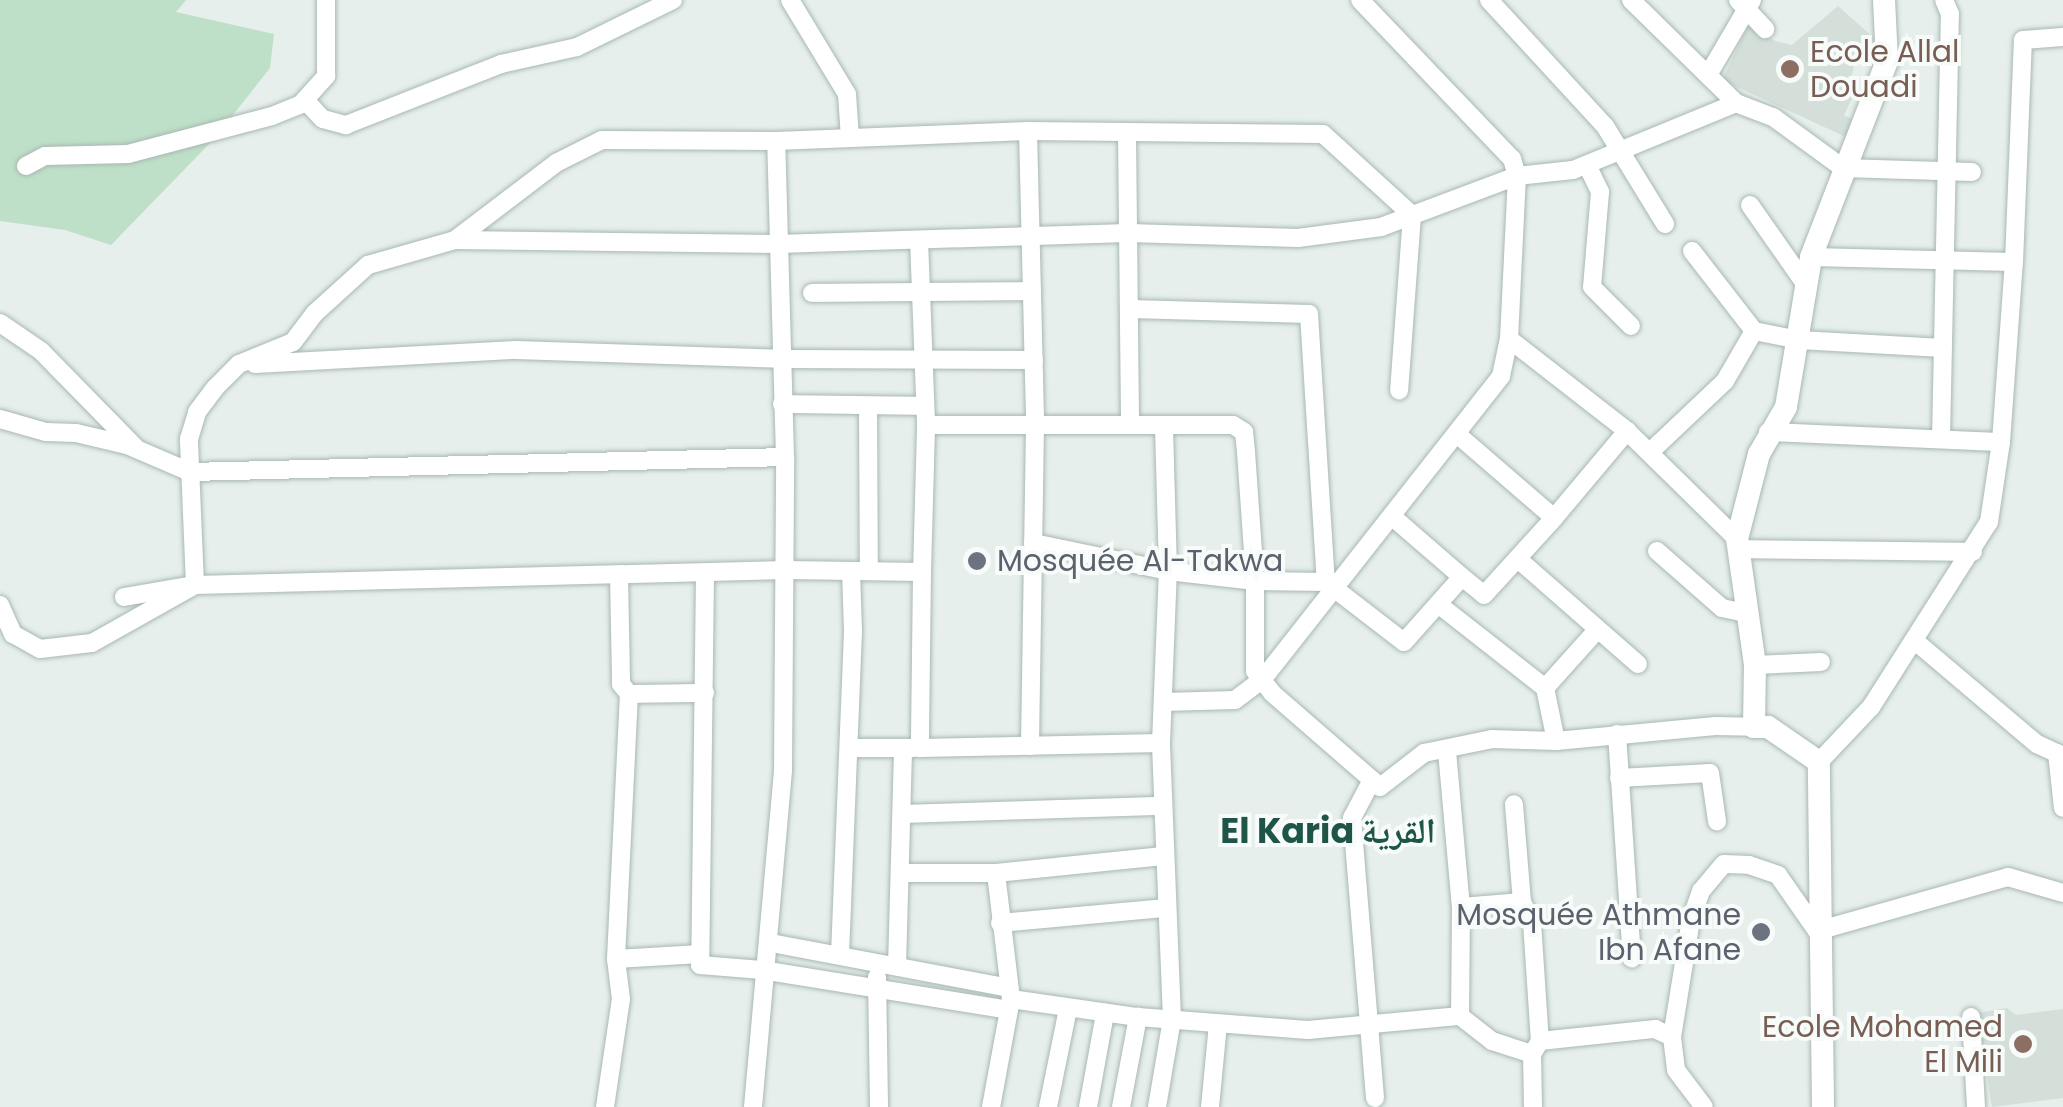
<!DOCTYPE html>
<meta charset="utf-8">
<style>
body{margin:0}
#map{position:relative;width:2063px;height:1107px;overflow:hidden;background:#e6efeb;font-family:Poppins,"Noto Naskh Arabic",sans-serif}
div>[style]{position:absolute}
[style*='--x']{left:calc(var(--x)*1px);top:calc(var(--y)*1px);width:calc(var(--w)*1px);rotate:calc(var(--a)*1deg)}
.built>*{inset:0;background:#d4dfda}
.green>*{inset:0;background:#bfe0c8}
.roads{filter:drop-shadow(0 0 2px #a8b8b2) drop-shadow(0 0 2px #a8b8b2)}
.street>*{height:18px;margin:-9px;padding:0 9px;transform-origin:9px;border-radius:9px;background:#fff}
.secondary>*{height:22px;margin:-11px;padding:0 11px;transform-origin:11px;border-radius:11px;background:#fff}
.dots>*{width:28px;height:28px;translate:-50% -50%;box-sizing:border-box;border:5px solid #f7fbf9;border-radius:50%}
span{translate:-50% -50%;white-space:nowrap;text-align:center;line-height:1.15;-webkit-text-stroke:8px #f7fbf9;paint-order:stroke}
.education-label{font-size:30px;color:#785e54}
.left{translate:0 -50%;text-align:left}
.right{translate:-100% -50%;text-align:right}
.worship-label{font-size:30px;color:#5b616d}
.quarter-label{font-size:35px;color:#1f5548;font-weight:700}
</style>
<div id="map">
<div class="built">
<div style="clip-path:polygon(1838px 6px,1874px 38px,1869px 60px,1856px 58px,1851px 78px,1860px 82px,1844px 115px,1856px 121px,1848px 138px,1722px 80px,1749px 24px,1775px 41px,1792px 45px)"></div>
<div style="clip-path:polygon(2007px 1008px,2016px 1015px,2063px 1009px,2063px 1098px,1992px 1107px,1977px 1013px)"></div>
</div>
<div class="green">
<div style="clip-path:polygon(0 0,186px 0,176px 12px,274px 34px,270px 68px,214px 139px,111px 245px,65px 230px,0 221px)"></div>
</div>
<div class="roads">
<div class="street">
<div style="--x:790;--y:0;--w:110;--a:58.8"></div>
<div style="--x:847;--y:94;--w:44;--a:86.1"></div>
<div style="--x:1489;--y:0;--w:171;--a:47.4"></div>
<div style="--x:1605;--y:126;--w:115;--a:58.5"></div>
<div style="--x:1631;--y:0;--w:147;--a:44.4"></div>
<div style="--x:1738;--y:0;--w:40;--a:47"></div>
<div style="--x:1708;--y:75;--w:87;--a:-59.6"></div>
<div style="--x:305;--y:100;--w:26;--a:47"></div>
<div style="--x:323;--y:119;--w:24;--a:15"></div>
<div style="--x:346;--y:125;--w:167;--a:-21.5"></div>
<div style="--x:501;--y:64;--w:78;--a:-12.6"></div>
<div style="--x:577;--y:47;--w:107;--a:-26.1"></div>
<div style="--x:1028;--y:131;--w:295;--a:88.6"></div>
<div style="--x:1035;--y:426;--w:320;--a:90.9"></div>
<div style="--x:1127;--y:133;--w:292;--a:89.4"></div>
<div style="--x:1587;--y:165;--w:30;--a:64"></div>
<div style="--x:1600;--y:192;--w:95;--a:94.8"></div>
<div style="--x:1592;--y:287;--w:55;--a:45"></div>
<div style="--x:26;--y:166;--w:21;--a:-28"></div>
<div style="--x:45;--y:156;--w:83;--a:-1.4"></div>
<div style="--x:128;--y:154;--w:149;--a:-14.8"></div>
<div style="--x:272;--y:116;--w:31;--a:-22"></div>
<div style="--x:301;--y:104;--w:38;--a:-48"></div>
<div style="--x:326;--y:76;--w:76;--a:-90"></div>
<div style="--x:1750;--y:205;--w:94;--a:55"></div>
<div style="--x:455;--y:240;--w:322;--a:0.7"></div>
<div style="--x:777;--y:244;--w:351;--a:-1.8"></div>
<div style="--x:1128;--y:233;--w:170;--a:1.7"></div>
<div style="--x:1298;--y:238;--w:84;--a:-7.5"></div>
<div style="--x:1381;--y:227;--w:145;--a:-20.6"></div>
<div style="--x:1517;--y:176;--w:56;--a:-6.1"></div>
<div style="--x:1573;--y:170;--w:176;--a:-22.3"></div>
<div style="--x:1736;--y:103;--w:40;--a:21"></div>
<div style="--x:1773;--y:117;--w:87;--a:36.1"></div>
<div style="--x:1843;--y:168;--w:129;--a:1.8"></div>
<div style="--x:919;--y:240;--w:185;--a:87.8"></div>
<div style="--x:1692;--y:251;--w:101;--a:52.2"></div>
<div style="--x:1811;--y:257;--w:203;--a:1.4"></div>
<div style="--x:812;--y:293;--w:220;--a:-0.5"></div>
<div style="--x:1131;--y:309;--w:178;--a:1.6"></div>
<div style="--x:1309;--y:314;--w:269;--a:86.4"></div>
<div style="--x:0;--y:323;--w:50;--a:34.3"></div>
<div style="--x:41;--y:351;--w:134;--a:45.6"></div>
<div style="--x:1509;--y:339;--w:150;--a:37.9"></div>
<div style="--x:1627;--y:431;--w:154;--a:44.5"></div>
<div style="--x:255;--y:364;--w:261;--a:-3.1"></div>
<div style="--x:516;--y:350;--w:265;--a:1.9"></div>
<div style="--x:781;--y:359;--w:253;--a:0.2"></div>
<div style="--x:782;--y:404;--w:143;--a:0.8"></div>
<div style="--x:868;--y:406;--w:165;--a:89.7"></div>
<div style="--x:0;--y:419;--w:48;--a:15.8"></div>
<div style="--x:46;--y:432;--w:30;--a:2"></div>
<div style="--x:76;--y:433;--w:52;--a:13.2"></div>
<div style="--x:127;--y:445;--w:69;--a:23.2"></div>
<div style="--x:190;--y:472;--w:595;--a:-1.44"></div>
<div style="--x:1768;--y:432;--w:233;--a:2.5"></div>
<div style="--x:1458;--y:435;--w:127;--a:40.8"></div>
<div style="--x:1554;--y:518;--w:114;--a:-50"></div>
<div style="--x:1941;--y:439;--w:425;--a:-88.8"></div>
<div style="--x:1950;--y:14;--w:15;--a:-113"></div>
<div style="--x:1650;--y:452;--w:103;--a:-43.4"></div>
<div style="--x:1725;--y:381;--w:58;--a:-59.9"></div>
<div style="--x:1754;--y:331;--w:46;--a:11.3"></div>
<div style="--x:1799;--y:340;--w:144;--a:3.2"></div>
<div style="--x:1033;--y:543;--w:138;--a:11.7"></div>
<div style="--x:1168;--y:571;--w:146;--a:-91.6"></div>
<div style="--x:1738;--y:549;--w:235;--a:0.7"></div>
<div style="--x:1657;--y:551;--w:86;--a:41.2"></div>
<div style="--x:1722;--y:608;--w:25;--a:12"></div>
<div style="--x:1519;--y:560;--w:158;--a:41.2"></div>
<div style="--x:922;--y:572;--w:176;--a:90.7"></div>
<div style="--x:920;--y:748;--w:241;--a:-1.2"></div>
<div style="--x:705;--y:574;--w:391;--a:90.7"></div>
<div style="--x:700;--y:965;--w:62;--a:4.6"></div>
<div style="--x:762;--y:970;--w:250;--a:9.2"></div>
<div style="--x:619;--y:575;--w:109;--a:88.9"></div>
<div style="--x:621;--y:684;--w:13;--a:51"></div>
<div style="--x:1462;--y:577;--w:28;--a:39"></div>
<div style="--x:1484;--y:595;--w:104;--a:-47.7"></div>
<div style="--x:124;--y:597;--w:72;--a:-9.6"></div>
<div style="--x:195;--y:585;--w:591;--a:-1.45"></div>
<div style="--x:786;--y:570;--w:136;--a:0.8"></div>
<div style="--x:922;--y:572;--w:147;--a:-88.4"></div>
<div style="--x:926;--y:425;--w:307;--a:0"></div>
<div style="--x:1233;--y:425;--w:13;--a:32"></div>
<div style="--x:1244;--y:432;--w:20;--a:84"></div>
<div style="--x:1246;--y:452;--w:129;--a:86"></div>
<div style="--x:1255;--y:581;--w:90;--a:90"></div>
<div style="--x:1255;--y:671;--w:28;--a:52"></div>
<div style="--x:1272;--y:693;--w:143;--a:41"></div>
<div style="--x:1380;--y:787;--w:56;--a:-37.7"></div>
<div style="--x:1424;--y:753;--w:69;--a:-11.6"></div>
<div style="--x:1492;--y:739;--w:64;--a:1.8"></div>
<div style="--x:1556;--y:741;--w:160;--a:-5.4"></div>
<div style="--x:1715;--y:726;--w:39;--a:1"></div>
<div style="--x:1438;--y:604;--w:136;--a:38.1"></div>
<div style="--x:0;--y:605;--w:32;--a:66"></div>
<div style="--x:13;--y:634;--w:31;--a:29"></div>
<div style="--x:40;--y:649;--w:52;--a:-6.6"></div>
<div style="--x:92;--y:643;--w:118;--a:-29.4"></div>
<div style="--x:195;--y:585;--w:146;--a:-92.4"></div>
<div style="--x:189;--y:439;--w:28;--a:-73"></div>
<div style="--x:197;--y:412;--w:30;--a:-53"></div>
<div style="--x:215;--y:388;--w:34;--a:-45"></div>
<div style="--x:239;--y:364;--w:58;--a:-22.2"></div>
<div style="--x:293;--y:342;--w:36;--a:-53"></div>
<div style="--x:315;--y:313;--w:72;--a:-42.2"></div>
<div style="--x:368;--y:265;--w:91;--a:-16"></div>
<div style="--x:455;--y:240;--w:127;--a:-37.3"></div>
<div style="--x:556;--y:163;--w:51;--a:-26.6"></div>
<div style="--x:602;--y:140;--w:174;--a:0.3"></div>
<div style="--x:776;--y:141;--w:252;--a:-2.3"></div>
<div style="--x:1028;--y:131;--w:295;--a:0.6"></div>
<div style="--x:1323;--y:134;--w:120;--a:42.3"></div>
<div style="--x:1412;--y:215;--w:176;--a:94.2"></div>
<div style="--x:1915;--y:641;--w:160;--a:40.2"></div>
<div style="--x:2037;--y:744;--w:29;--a:25"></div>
<div style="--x:1755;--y:665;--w:66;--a:-2.6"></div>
<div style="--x:1163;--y:702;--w:72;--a:-1.6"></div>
<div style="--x:1235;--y:700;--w:34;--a:-37"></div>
<div style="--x:1262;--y:680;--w:387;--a:-51.8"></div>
<div style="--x:1501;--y:376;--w:38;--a:-78"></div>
<div style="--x:1509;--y:339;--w:163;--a:-87.2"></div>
<div style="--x:1517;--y:176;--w:18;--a:-106"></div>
<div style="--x:1512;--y:159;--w:220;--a:-133.7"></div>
<div style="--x:1617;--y:734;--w:225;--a:86.2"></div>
<div style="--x:1556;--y:741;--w:54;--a:-101.7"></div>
<div style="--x:1545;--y:688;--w:79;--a:-48.1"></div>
<div style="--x:849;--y:748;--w:65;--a:0"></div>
<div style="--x:1447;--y:751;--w:157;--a:84.9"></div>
<div style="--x:1461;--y:907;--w:109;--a:90.5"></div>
<div style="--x:2057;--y:753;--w:55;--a:83.8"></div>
<div style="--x:1819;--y:762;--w:76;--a:-46.6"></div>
<div style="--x:1871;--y:707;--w:219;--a:-57.5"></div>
<div style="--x:1989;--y:522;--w:81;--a:-81.5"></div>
<div style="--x:2001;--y:442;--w:180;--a:-85.9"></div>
<div style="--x:2014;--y:262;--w:222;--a:-87.7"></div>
<div style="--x:2023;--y:40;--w:40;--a:-4.3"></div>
<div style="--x:1619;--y:778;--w:91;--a:-3.1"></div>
<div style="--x:1710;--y:773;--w:49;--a:81.7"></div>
<div style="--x:1372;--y:780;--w:43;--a:117.8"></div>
<div style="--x:1352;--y:818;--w:281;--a:85.3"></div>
<div style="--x:903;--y:814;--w:259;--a:-1.8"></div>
<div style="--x:901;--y:873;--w:95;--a:0"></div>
<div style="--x:996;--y:873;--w:168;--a:-5.8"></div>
<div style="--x:1522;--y:902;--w:22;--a:63"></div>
<div style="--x:1532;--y:922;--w:119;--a:86.2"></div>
<div style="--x:1461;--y:907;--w:61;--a:-4.7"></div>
<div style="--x:1522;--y:902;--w:98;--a:-94.7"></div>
<div style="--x:1000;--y:923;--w:167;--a:-5.2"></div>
<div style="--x:771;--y:943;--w:242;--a:10.7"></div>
<div style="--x:840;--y:955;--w:324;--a:-87.7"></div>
<div style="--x:853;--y:631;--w:60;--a:-91.9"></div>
<div style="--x:616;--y:959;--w:84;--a:-3.4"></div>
<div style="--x:897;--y:966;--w:218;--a:-88.4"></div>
<div style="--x:877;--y:977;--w:130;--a:89.1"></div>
<div style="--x:1011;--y:999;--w:128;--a:8.1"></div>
<div style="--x:1138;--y:1017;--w:170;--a:4.4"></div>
<div style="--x:1308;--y:1030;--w:153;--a:-5.3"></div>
<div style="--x:1460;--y:1016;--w:41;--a:38"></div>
<div style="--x:1492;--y:1041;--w:42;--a:18"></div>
<div style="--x:1532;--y:1054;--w:15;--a:-58"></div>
<div style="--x:1540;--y:1041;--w:116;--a:-6"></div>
<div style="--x:1655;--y:1029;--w:19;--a:25"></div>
<div style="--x:1672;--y:1037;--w:33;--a:83"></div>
<div style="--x:1676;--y:1070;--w:46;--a:52.9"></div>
<div style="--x:1971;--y:1017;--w:90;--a:86.8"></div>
<div style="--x:1672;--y:1037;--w:119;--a:-80.8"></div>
<div style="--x:1691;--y:920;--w:31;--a:-71"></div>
<div style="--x:1701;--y:891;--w:35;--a:-50"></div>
<div style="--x:1724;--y:864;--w:25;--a:2"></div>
<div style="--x:1749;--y:865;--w:31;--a:19"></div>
<div style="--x:1778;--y:875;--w:68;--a:55.1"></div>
<div style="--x:1817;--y:931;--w:198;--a:-15.8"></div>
<div style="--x:2008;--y:877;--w:57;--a:16.2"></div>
<div style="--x:1532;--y:1054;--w:53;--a:88.9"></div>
<div style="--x:605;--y:1107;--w:109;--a:-81.6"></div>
<div style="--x:621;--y:999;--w:40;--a:-97.1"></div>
<div style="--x:616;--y:959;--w:265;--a:-87.2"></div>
<div style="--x:629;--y:694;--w:76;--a:-0.8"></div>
<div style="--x:753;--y:1107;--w:337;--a:-84.9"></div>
<div style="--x:783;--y:771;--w:314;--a:-89.6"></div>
<div style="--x:785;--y:457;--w:316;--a:-91.6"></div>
<div style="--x:991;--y:1107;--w:110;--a:-79.5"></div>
<div style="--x:1011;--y:999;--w:127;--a:-96.8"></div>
<div style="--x:1048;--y:1107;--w:100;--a:-78.5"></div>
<div style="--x:1088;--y:1107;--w:96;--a:-79.7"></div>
<div style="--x:1121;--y:1107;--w:92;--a:-79.3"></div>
<div style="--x:1157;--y:1107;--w:89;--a:-80.3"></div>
<div style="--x:1172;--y:1019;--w:276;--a:-92.3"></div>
<div style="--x:1161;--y:743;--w:172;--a:-87.7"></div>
<div style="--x:1168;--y:571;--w:88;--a:6.6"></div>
<div style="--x:1255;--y:581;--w:71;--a:0.8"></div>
<div style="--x:1326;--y:582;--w:98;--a:37.6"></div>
<div style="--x:1404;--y:642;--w:87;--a:-48.3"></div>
<div style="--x:1462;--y:577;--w:90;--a:-139.1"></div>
<div style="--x:1210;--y:1107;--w:83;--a:-84.5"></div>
</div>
<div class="secondary">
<div style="--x:1823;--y:1107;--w:345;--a:-90.7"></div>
<div style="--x:1819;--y:762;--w:62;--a:-145.5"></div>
<div style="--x:1768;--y:727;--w:14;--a:180"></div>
<div style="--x:1754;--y:727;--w:62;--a:-89.1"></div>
<div style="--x:1755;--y:665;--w:127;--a:-98.1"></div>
<div style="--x:1737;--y:539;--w:88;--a:-75.5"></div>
<div style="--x:1759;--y:454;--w:54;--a:-60.1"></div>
<div style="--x:1786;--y:407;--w:152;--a:-80.5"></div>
<div style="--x:1811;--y:257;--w:210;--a:-68.8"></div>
<div style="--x:1887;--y:61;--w:61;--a:-92.8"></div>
</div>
</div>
<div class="dots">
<div style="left:1790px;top:69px;background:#8d6e63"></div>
<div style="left:977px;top:561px;background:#6b7280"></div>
<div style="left:1761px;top:932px;background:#6b7280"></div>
<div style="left:2023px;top:1044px;background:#8d6e63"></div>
</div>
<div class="education-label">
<span class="left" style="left:1810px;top:69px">Ecole Allal<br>Douadi</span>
<span class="right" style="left:2003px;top:1044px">Ecole Mohamed<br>El Mili</span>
</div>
<div class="worship-label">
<span class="left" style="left:997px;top:561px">Mosquée Al-Takwa</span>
<span class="right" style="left:1741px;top:932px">Mosquée Athmane<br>Ibn Afane</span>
</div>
<div class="quarter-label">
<span style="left:1328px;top:831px">El Karia القرية</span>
</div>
</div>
